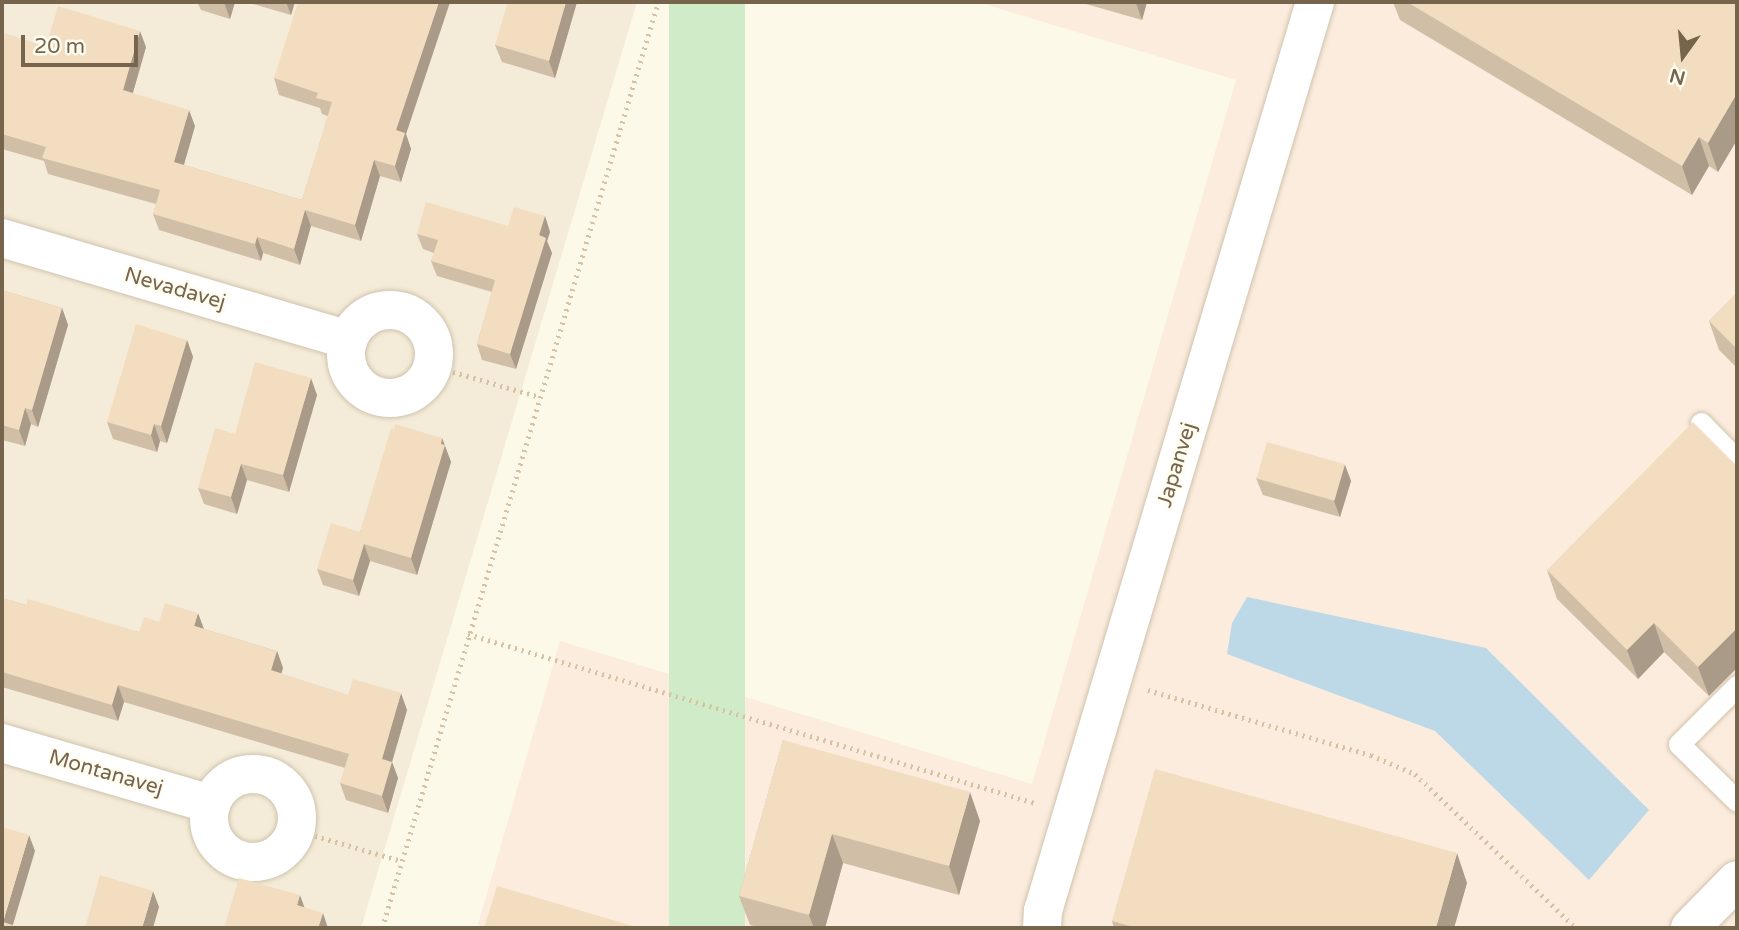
<!DOCTYPE html>
<style>
body{margin:0}
#map{position:relative;width:1739px;height:930px;overflow:hidden;background:#fcf9e9;font-family:"Varela Round",sans-serif}
div>[style]{position:absolute}
[style*='--x']{left:calc(var(--x)*1px);top:calc(var(--y)*1px);width:calc(var(--w)*1px);rotate:calc(var(--a)*1deg)}
.residential>*{inset:0;background:#f4ecd8}
.commercial>*{inset:0;background:#fcecdd}
.green>*{inset:0;background:#cfebc7;transform-origin:0 0}
.water>*{inset:0;background:#bdd9e7}
.path>*{height:4.5px;margin-top:-2.25px;transform-origin:0;background:repeating-linear-gradient(90deg,#d7c1a4 0 2px,transparent 0 7px)}
.roads{filter:drop-shadow(0 0 2px #cfc3ae) drop-shadow(0 0 2px #cfc3ae)}
.service>*{height:21px;margin:-10.5px;padding:0 10.5px;transform-origin:10.5px;border-radius:10.5px;background:#fff}
.minor>*{height:38px;margin:-19px;padding:0 19px;transform-origin:19px;border-radius:19px;background:#fff}
.minor>.ring{margin:-19px;padding:0;box-sizing:content-box;background:none;border:38px solid #fff;border-radius:50%}
.wall>*{inset:0;background:#d0bea6}
.shaded-wall>*{inset:0;background:#a99b87}
.building>*{inset:0;background:#f2ddc1;transform-origin:0 0}
span{translate:-50% -50%;white-space:nowrap;text-align:center;line-height:1.15;-webkit-text-stroke:5px #fffcf0;paint-order:stroke}
.street-label{font-size:21px;color:#77644c}
.frame{position:absolute;inset:0;border:4px solid #77644c;pointer-events:none}
.north{position:absolute;left:1648px;top:21px;width:70px;height:70px;-webkit-text-stroke:5px #fffcf0;paint-order:stroke;rotate:195deg;font-size:19px;font-weight:700;line-height:28px;text-align:center;color:#77644c}
.north::after{content:'';display:block;margin:auto;width:24px;height:32px;background:#77644c;clip-path:polygon(50% 0,100% 100%,50% 72%,0 100%)}
.scale{position:absolute;left:21px;top:35px;width:117px;height:32px;box-sizing:border-box;border:4px solid #77644c;border-top:0;padding-left:9px;font-size:21px;line-height:24px;white-space:nowrap;color:#77644c;-webkit-text-stroke:5px #fffcf0;paint-order:stroke}
</style>
<div id="map">
<div class="residential">
<div style="clip-path:polygon(2px 2px,637px 2px,361px 928px,2px 928px)"></div>
</div>
<div class="commercial">
<div style="clip-path:polygon(977px 2px,1737px 2px,1737px 928px,477px 928px,560px 641px,1032px 784px,1236px 80px)"></div>
</div>
<div class="green">
<div style="left:669px;top:2px;width:76px;height:966px"></div>
</div>
<div class="water">
<div style="clip-path:polygon(1247px 597px,1486px 648px,1649px 810px,1589px 880px,1435px 731px,1227px 654px,1232px 623px)"></div>
</div>
<div class="path">
<div style="--x:433;--y:366;--w:111;--a:16.2"></div>
<div style="--x:468;--y:634;--w:592;--a:16.6"></div>
<div style="--x:1148;--y:690;--w:232;--a:16.3"></div>
<div style="--x:1371;--y:755;--w:48;--a:23.4"></div>
<div style="--x:1415;--y:774;--w:223;--a:43.7"></div>
<div style="--x:295;--y:830;--w:111;--a:16.2"></div>
<div style="--x:382;--y:928;--w:966;--a:-73.4"></div>
</div>
<div class="roads">
<div class="service">
<div style="--x:1701;--y:423;--w:52;--a:45.8"></div>
<div style="--x:1737;--y:686;--w:82;--a:135"></div>
<div style="--x:1679;--y:744;--w:81;--a:44.5"></div>
</div>
<div class="minor">
<div style="--x:2;--y:238;--w:361;--a:16.4"></div>
<div class="ring" style="left:346px;top:310px;width:50px;height:50px"></div>
<div style="--x:2;--y:743;--w:218;--a:16.3"></div>
<div class="ring" style="left:209px;top:774px;width:50px;height:50px"></div>
<div style="--x:1042;--y:928;--w:17;--a:-87"></div>
<div style="--x:1043;--y:911;--w:949;--a:-73.34"></div>
<div style="--x:1690;--y:928;--w:67;--a:-45.6"></div>
</div>
</div>
<div class="wall">
<div style="clip-path:polygon(197px 2px,235px 2px,230px 19px,201px 10px)"></div>
<div style="clip-path:polygon(246px 2px,295px 2px,291px 15px)"></div>
<div style="clip-path:polygon(362px 2px,450px 2px,406px 134px,411px 149px,401px 182px,380px 176px,361px 241px,311px 226px,300px 265px,263px 253px,261px 261px,159px 230px,153px 214px,156px 204px,48px 174px,44px 161px,2px 149px,2px 33px,46px 47px,146px 47px,133px 93px,195px 126px,184px 165px,302px 200px,328px 116px,322px 114px,320px 108px,279px 95px,274px 78px,361px 4px)"></div>
<div style="clip-path:polygon(577px 2px,555px 78px,502px 62px,495px 45px)"></div>
<div style="clip-path:polygon(1079px 2px,1147px 2px,1142px 20px)"></div>
<div style="clip-path:polygon(1393px 2px,1737px 2px,1718px 172px,1709px 166px,1692px 195px,1400px 20px)"></div>
<div style="clip-path:polygon(545px 216px,550px 232px,547px 241px,552px 253px,516px 369px,482px 360px,477px 344px,492px 292px,437px 276px,431px 261px,434px 253px,423px 249px,417px 234px,508px 226px)"></div>
<div style="clip-path:polygon(2px 290px,62px 308px,68px 325px,38px 427px,31px 424px,25px 446px,2px 440px)"></div>
<div style="clip-path:polygon(1737px 293px,1737px 368px,1719px 350px,1709px 321px)"></div>
<div style="clip-path:polygon(187px 340px,193px 357px,167px 443px,160px 441px,157px 452px,113px 439px,107px 422px)"></div>
<div style="clip-path:polygon(317px 395px,289px 492px,247px 480px,237px 514px,204px 504px,198px 488px,235px 434px)"></div>
<div style="clip-path:polygon(394px 430px,442px 438px,451px 462px,417px 575px,370px 561px,359px 596px,323px 585px,317px 569px,360px 532px)"></div>
<div style="clip-path:polygon(1345px 465px,1351px 481px,1340px 517px,1263px 495px,1256px 478px)"></div>
<div style="clip-path:polygon(1737px 466px,1709px 696px,1664px 652px,1638px 679px,1557px 599px,1547px 570px)"></div>
<div style="clip-path:polygon(2px 598px,26px 605px,139px 632px,159px 622px,204px 629px,277px 651px,283px 668px,281px 674px,348px 695px,407px 710px,392px 762px,398px 778px,388px 813px,346px 800px,340px 783px,345px 768px,124px 702px,118px 721px,2px 687px)"></div>
<div style="clip-path:polygon(783px 740px,980px 821px,959px 895px,843px 863px,825px 928px,761px 928px,750px 925px,739px 896px)"></div>
<div style="clip-path:polygon(1467px 883px,1454px 928px,1114px 928px,1112px 921px)"></div>
</div>
<div class="shaded-wall">
<div style="clip-path:polygon(224px 2px,235px 2px,230px 19px)"></div>
<div style="clip-path:polygon(286px 2px,295px 2px,291px 15px)"></div>
<div style="clip-path:polygon(439px 2px,450px 2px,406px 134px,411px 149px,401px 182px,395px 166px,396px 130px)"></div>
<div style="clip-path:polygon(566px 2px,577px 2px,555px 78px,549px 61px)"></div>
<div style="clip-path:polygon(1136px 2px,1147px 2px,1142px 20px,1136px 3px)"></div>
<div style="clip-path:polygon(140px 31px,146px 47px,129px 106px,123px 90px)"></div>
<div style="clip-path:polygon(1737px 93px,1737px 140px,1718px 172px,1708px 143px)"></div>
<div style="clip-path:polygon(189px 110px,195px 126px,180px 178px,174px 162px)"></div>
<div style="clip-path:polygon(1699px 137px,1709px 166px,1692px 195px,1682px 166px)"></div>
<div style="clip-path:polygon(374px 160px,380px 176px,361px 241px,355px 225px)"></div>
<div style="clip-path:polygon(305px 210px,311px 226px,300px 265px,294px 249px)"></div>
<div style="clip-path:polygon(545px 216px,550px 232px,547px 241px,552px 253px,516px 369px,510px 354px,539px 235px)"></div>
<div style="clip-path:polygon(257px 237px,263px 253px,261px 261px,255px 244px)"></div>
<div style="clip-path:polygon(62px 308px,68px 325px,38px 427px,32px 410px)"></div>
<div style="clip-path:polygon(187px 340px,193px 357px,167px 443px,161px 426px)"></div>
<div style="clip-path:polygon(311px 378px,317px 395px,289px 492px,283px 475px)"></div>
<div style="clip-path:polygon(25px 408px,31px 424px,25px 446px,19px 430px)"></div>
<div style="clip-path:polygon(154px 424px,160px 441px,157px 452px,151px 435px)"></div>
<div style="clip-path:polygon(442px 438px,451px 462px,417px 575px,411px 558px)"></div>
<div style="clip-path:polygon(241px 464px,247px 480px,237px 514px,231px 497px)"></div>
<div style="clip-path:polygon(1345px 465px,1351px 481px,1340px 517px,1334px 501px)"></div>
<div style="clip-path:polygon(364px 544px,370px 561px,359px 596px,353px 580px)"></div>
<div style="clip-path:polygon(198px 613px,204px 629px,194px 626px)"></div>
<div style="clip-path:polygon(1654px 623px,1664px 652px,1638px 679px,1627px 650px)"></div>
<div style="clip-path:polygon(1737px 628px,1737px 668px,1709px 696px,1698px 667px)"></div>
<div style="clip-path:polygon(277px 651px,283px 668px,277px 687px,271px 670px)"></div>
<div style="clip-path:polygon(118px 685px,124px 702px,118px 721px,112px 705px)"></div>
<div style="clip-path:polygon(401px 693px,407px 710px,392px 762px,398px 778px,388px 813px,382px 796px,382px 759px)"></div>
<div style="clip-path:polygon(970px 792px,980px 821px,959px 895px,949px 866px)"></div>
<div style="clip-path:polygon(832px 834px,843px 863px,825px 928px,814px 928px,809px 915px)"></div>
<div style="clip-path:polygon(29px 835px,35px 851px,12px 928px,3px 922px)"></div>
<div style="clip-path:polygon(1457px 853px,1467px 883px,1454px 928px,1436px 928px)"></div>
<div style="clip-path:polygon(153px 891px,159px 907px,153px 928px,142px 928px)"></div>
<div style="clip-path:polygon(300px 895px,306px 912px,297px 905px)"></div>
<div style="clip-path:polygon(323px 913px,328px 928px,318px 928px)"></div>
</div>
<div class="building">
<div style="clip-path:polygon(298px 2px,353px 2px,361px 4px,362px 2px,439px 2px,396px 130px,405px 133px,395px 166px,374px 160px,355px 225px,305px 210px,294px 249px,257px 237px,255px 244px,153px 214px,160px 190px,42px 158px,46px 147px,2px 134px,2px 33px,46px 47px,58px 6px,140px 31px,123px 90px,189px 110px,174px 162px,302px 200px,332px 102px,316px 98px,318px 93px,274px 78px)"></div>
<div style="clip-path:polygon(508px 2px,566px 2px,549px 61px,495px 45px)"></div>
<div style="clip-path:polygon(1407px 2px,1737px 2px,1737px 93px,1708px 143px,1699px 137px,1682px 166px)"></div>
<div style="clip-path:polygon(426px 202px,508px 226px,514px 207px,545px 216px,539px 235px,546px 238px,510px 354px,477px 344px,495px 280px,431px 261px,438px 240px,417px 234px)"></div>
<div style="clip-path:polygon(2px 290px,62px 308px,32px 410px,25px 408px,19px 430px,2px 425px)"></div>
<div style="clip-path:polygon(1737px 293px,1737px 349px,1709px 321px)"></div>
<div style="clip-path:polygon(136px 324px,187px 340px,161px 426px,154px 424px,151px 435px,107px 422px)"></div>
<div style="clip-path:polygon(255px 362px,311px 378px,283px 475px,241px 464px,231px 497px,198px 488px,215px 428px,235px 434px)"></div>
<div style="clip-path:polygon(1693px 422px,1737px 466px,1737px 628px,1698px 667px,1654px 623px,1627px 650px,1547px 570px)"></div>
<div style="clip-path:polygon(395px 424px,442px 438px,441px 444px,445px 445px,411px 558px,364px 544px,353px 580px,317px 569px,331px 523px,360px 532px,391px 428px,394px 430px)"></div>
<div style="left:1267px;top:442px;width:81px;height:38px;rotate:16deg"></div>
<div style="clip-path:polygon(2px 598px,26px 605px,28px 599px,139px 632px,144px 617px,159px 622px,165px 603px,198px 613px,194px 626px,277px 651px,271px 670px,348px 695px,353px 679px,401px 693px,382px 759px,392px 762px,382px 796px,340px 783px,349px 754px,118px 685px,112px 705px,2px 672px)"></div>
<div style="clip-path:polygon(783px 740px,970px 792px,949px 866px,832px 834px,809px 915px,739px 896px)"></div>
<div style="clip-path:polygon(1155px 769px,1457px 853px,1436px 928px,1137px 928px,1112px 921px)"></div>
<div style="clip-path:polygon(2px 827px,29px 835px,3px 922px,22px 928px,2px 928px)"></div>
<div style="clip-path:polygon(100px 875px,153px 891px,142px 928px,85px 928px)"></div>
<div style="clip-path:polygon(239px 878px,300px 895px,297px 905px,323px 913px,318px 928px,224px 928px)"></div>
<div style="clip-path:polygon(497px 886px,640px 928px,484px 928px)"></div>
</div>
<div class="street-label">
<span style="left:175px;top:289px;rotate:16deg">Nevadavej</span>
<span style="left:1177px;top:465px;rotate:-73deg">Japanvej</span>
<span style="left:106px;top:773px;rotate:16deg">Montanavej</span>
</div>
<div class="frame"></div>
<div class="north">N</div>
<div class="scale">20 m</div>
</div>
